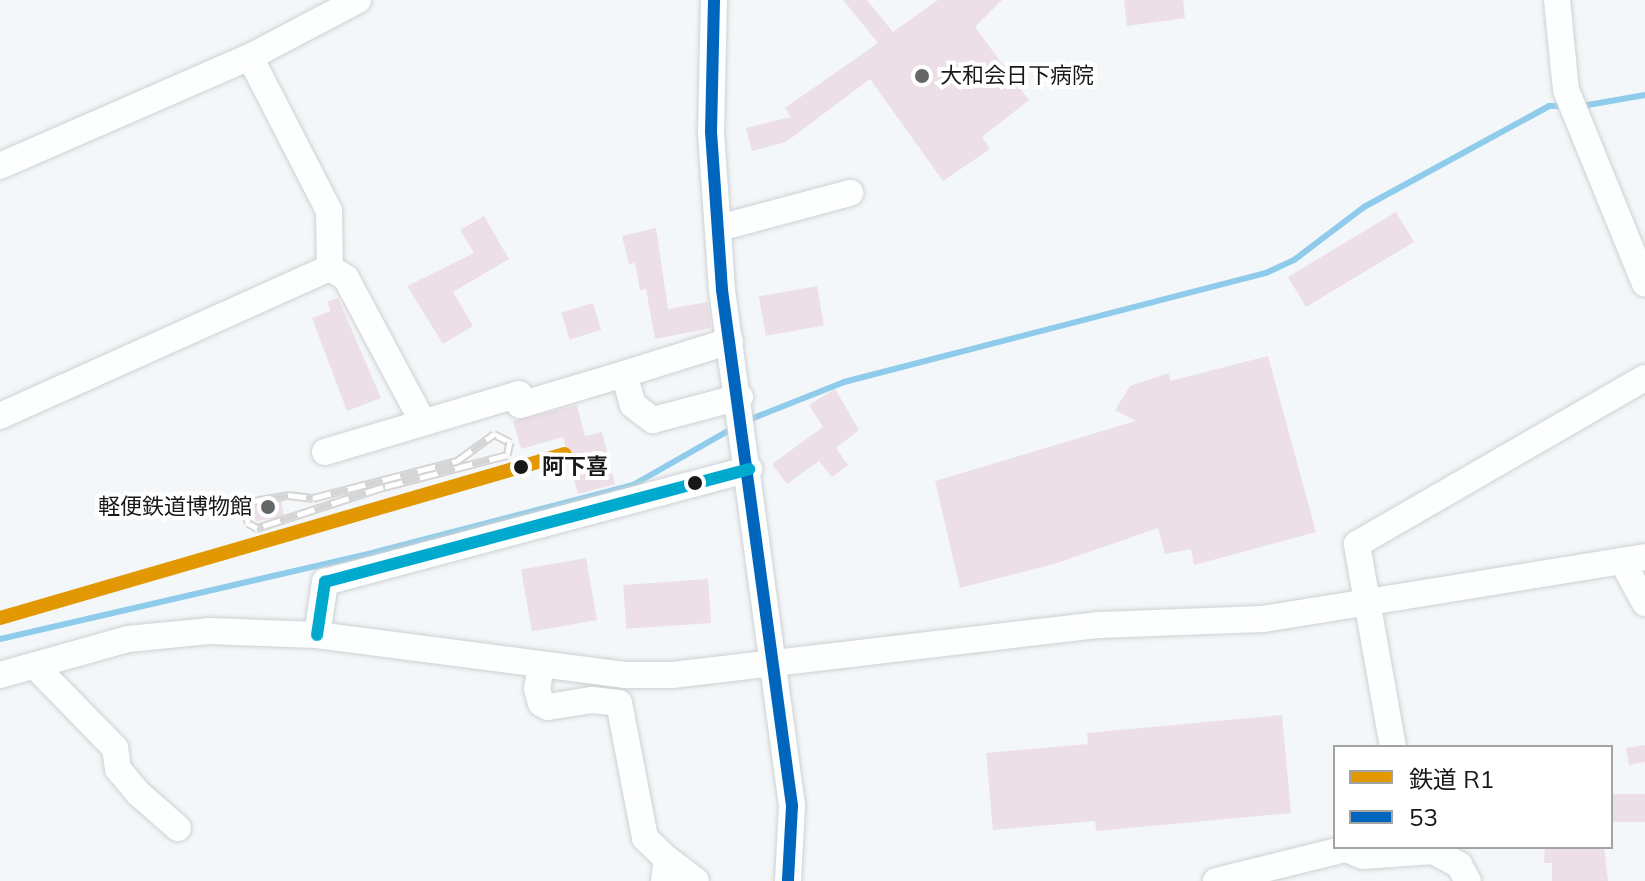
<!DOCTYPE html>
<meta charset="utf-8">
<style>
body{margin:0}
#map{position:relative;width:1645px;height:881px;overflow:hidden;background:#f4f7f9;font-family:Mulish,"Noto Sans JP",sans-serif}
div>[style]{position:absolute}
[style*='--x']{left:calc(var(--x)*1px);top:calc(var(--y)*1px);width:calc(var(--w)*1px);rotate:calc(var(--a)*1deg)}
.stream>*{height:6px;margin:-3px;padding:0 3px;transform-origin:3px;border-radius:3px;background:#8fcceb}
.building>*{inset:0;background:#ecdfe8;transform-origin:0 0}
.roads{filter:drop-shadow(0 0 2px #cfd1d3) drop-shadow(0 0 2px #cfd1d3)}
.minor>*{height:26px;margin:-13px;padding:0 13px;transform-origin:13px;border-radius:13px;background:#fdfefe}
.rail>*{height:9px;margin-top:-4.5px;transform-origin:0;background:repeating-linear-gradient(90deg,#fff 0 18px,#d5d5d5 0 36px);box-sizing:border-box;border-block:2px solid #d5d5d5}
.bus-1>*{height:12px;margin:-6px;padding:0 6px;transform-origin:6px;border-radius:6px;background:#0065bd}
.bus-2>*{height:12px;margin:-6px;padding:0 6px;transform-origin:6px;border-radius:6px;background:#00a9ce}
.rail-1>*{height:14px;margin:-7px;padding:0 7px;transform-origin:7px;border-radius:7px;background:#e19802}
.dots>*{width:22px;height:22px;translate:-50% -50%;box-sizing:border-box;border:4px solid #fff;border-radius:50%}
span{translate:-50% -50%;white-space:nowrap;text-align:center;line-height:1.15;-webkit-text-stroke:8px #fff;paint-order:stroke}
.poi-label{font-size:22px;color:#171819}
.left{translate:0 -50%;text-align:left}
.right{translate:-100% -50%;text-align:right}
.stop-label{font-size:22px;color:#171819;font-weight:700}
.legend{position:absolute;left:1333px;top:745px;width:280px;height:104px;box-sizing:border-box;background:#fff;border:2px solid #a2a3a3;margin:0;padding:10px 14px;list-style:none;font-size:24px;color:#171819}
.legend li{display:flex;align-items:center;gap:16px;height:40px}
.legend b{width:40px;border:2px solid #a2a3a3}
</style>
<div id="map">
<div class="stream">
<div style="--x:1582;--y:106;--w:64;--a:-9.9"></div>
<div style="--x:746;--y:421;--w:105;--a:-21.7"></div>
<div style="--x:844;--y:382;--w:436;--a:-14.5"></div>
<div style="--x:1266;--y:273;--w:31;--a:-25"></div>
<div style="--x:1294;--y:260;--w:88;--a:-37.1"></div>
<div style="--x:1364;--y:207;--w:211;--a:-28.6"></div>
<div style="--x:1549;--y:106;--w:18;--a:0"></div>
<div style="--x:0;--y:639;--w:386;--a:-13"></div>
<div style="--x:376;--y:552;--w:266;--a:-14.6"></div>
<div style="--x:633;--y:485;--w:115;--a:-29.7"></div>
</div>
<div class="building">
<div style="clip-path:polygon(843px 0,867px 0,893px 32px,938px 0,1002px 0,975px 27px,1029px 100px,982px 137px,990px 149px,943px 181px,870px 79px,786px 142px,752px 151px,746px 128px,791px 117px,785px 108px,878px 43px)"></div>
<div style="clip-path:polygon(1124px 0,1183px 0,1185px 18px,1127px 26px)"></div>
<div style="left:1396px;top:212px;width:35px;height:126px;rotate:59deg"></div>
<div style="clip-path:polygon(484px 216px,509px 259px,453px 292px,473px 326px,443px 344px,407px 286px,474px 253px,460px 230px)"></div>
<div style="clip-path:polygon(656px 228px,668px 309px,708px 302px,711px 328px,655px 339px,646px 289px,640px 290px,635px 263px,629px 264px,622px 236px)"></div>
<div style="left:817px;top:286px;width:40px;height:59px;rotate:80deg"></div>
<div style="clip-path:polygon(338px 298px,381px 398px,347px 411px,312px 318px,331px 311px,327px 302px)"></div>
<div style="left:593px;top:303px;width:28px;height:33px;rotate:73deg"></div>
<div style="clip-path:polygon(1268px 356px,1316px 532px,1194px 565px,1191px 549px,1165px 554px,1158px 528px,1054px 564px,960px 588px,935px 481px,1136px 421px,1115px 410px,1130px 386px,1169px 373px,1170px 381px)"></div>
<div style="clip-path:polygon(835px 389px,859px 430px,836px 448px,848px 465px,832px 477px,819px 461px,787px 484px,772px 464px,823px 427px,809px 405px)"></div>
<div style="clip-path:polygon(577px 405px,585px 436px,602px 432px,615px 484px,578px 494px,563px 437px,521px 449px,513px 421px)"></div>
<div style="left:281px;top:498px;width:19px;height:29px;rotate:81deg"></div>
<div style="left:586px;top:558px;width:63px;height:66px;rotate:80deg"></div>
<div style="left:708px;top:579px;width:44px;height:85px;rotate:86deg"></div>
<div style="clip-path:polygon(1282px 715px,1291px 813px,1096px 831px,1095px 821px,993px 830px,986px 753px,1088px 744px,1087px 733px)"></div>
<div style="clip-path:polygon(1645px 745px,1645px 762px,1629px 765px,1626px 748px)"></div>
<div style="left:1645px;top:794px;width:28px;height:34px;rotate:90deg"></div>
<div style="clip-path:polygon(1545px 847px,1604px 847px,1608px 881px,1552px 881px,1552px 863px,1544px 863px)"></div>
</div>
<div class="roads">
<div class="minor">
<div style="--x:714;--y:0;--w:132;--a:91.3"></div>
<div style="--x:711;--y:132;--w:158;--a:86"></div>
<div style="--x:722;--y:290;--w:521;--a:82.27"></div>
<div style="--x:792;--y:806;--w:75;--a:93.1"></div>
<div style="--x:1557;--y:0;--w:90;--a:84.3"></div>
<div style="--x:1566;--y:90;--w:209;--a:67.8"></div>
<div style="--x:250;--y:57;--w:173;--a:62.8"></div>
<div style="--x:329;--y:211;--w:57;--a:89"></div>
<div style="--x:0;--y:166;--w:273;--a:-23.6"></div>
<div style="--x:250;--y:57;--w:122;--a:-27.8"></div>
<div style="--x:719;--y:228;--w:136;--a:-15"></div>
<div style="--x:330;--y:268;--w:19;--a:32"></div>
<div style="--x:346;--y:278;--w:163;--a:61.9"></div>
<div style="--x:730;--y:341;--w:111;--a:162.7"></div>
<div style="--x:624;--y:374;--w:32;--a:74"></div>
<div style="--x:633;--y:405;--w:25;--a:37"></div>
<div style="--x:653;--y:420;--w:90;--a:-14.8"></div>
<div style="--x:0;--y:416;--w:362;--a:-24.2"></div>
<div style="--x:325;--y:452;--w:202;--a:-16.6"></div>
<div style="--x:519;--y:394;--w:11;--a:85"></div>
<div style="--x:520;--y:405;--w:109;--a:-16.6"></div>
<div style="--x:1622;--y:561;--w:48;--a:61.3"></div>
<div style="--x:317;--y:635;--w:54;--a:-81.4"></div>
<div style="--x:325;--y:582;--w:439;--a:-14.9"></div>
<div style="--x:541;--y:665;--w:24;--a:99"></div>
<div style="--x:537;--y:689;--w:15;--a:74"></div>
<div style="--x:541;--y:703;--w:8;--a:30"></div>
<div style="--x:548;--y:707;--w:45;--a:-9"></div>
<div style="--x:592;--y:700;--w:27;--a:6"></div>
<div style="--x:619;--y:703;--w:137;--a:79.1"></div>
<div style="--x:645;--y:838;--w:30;--a:44"></div>
<div style="--x:667;--y:859;--w:22;--a:98"></div>
<div style="--x:35;--y:666;--w:115;--a:45.7"></div>
<div style="--x:115;--y:748;--w:21;--a:82"></div>
<div style="--x:118;--y:769;--w:31;--a:50"></div>
<div style="--x:138;--y:793;--w:53;--a:41.2"></div>
<div style="--x:0;--y:675;--w:133;--a:-15.7"></div>
<div style="--x:128;--y:639;--w:81;--a:-5.6"></div>
<div style="--x:209;--y:631;--w:108;--a:2.1"></div>
<div style="--x:317;--y:635;--w:312;--a:7.4"></div>
<div style="--x:626;--y:675;--w:46;--a:0"></div>
<div style="--x:672;--y:675;--w:430;--a:-6.7"></div>
<div style="--x:1099;--y:625;--w:164;--a:-2.1"></div>
<div style="--x:1263;--y:619;--w:387;--a:-9.2"></div>
<div style="--x:1393;--y:747;--w:206;--a:-100.1"></div>
<div style="--x:1357;--y:544;--w:332;--a:-30"></div>
<div style="--x:1347;--y:849;--w:17;--a:24"></div>
<div style="--x:1363;--y:856;--w:70;--a:-4.1"></div>
<div style="--x:1433;--y:851;--w:30;--a:28"></div>
<div style="--x:1459;--y:865;--w:18;--a:61"></div>
<div style="--x:667;--y:859;--w:36;--a:37"></div>
<div style="--x:1216;--y:881;--w:141;--a:-13.9"></div>
</div>
</div>
<div class="rail">
<div style="--x:494;--y:434;--w:18;--a:27"></div>
<div style="--x:510;--y:442;--w:13;--a:103"></div>
<div style="--x:507;--y:455;--w:128;--a:165.5"></div>
<div style="--x:383;--y:487;--w:133;--a:162"></div>
<div style="--x:257;--y:528;--w:10;--a:-151"></div>
<div style="--x:248;--y:523;--w:15;--a:-98"></div>
<div style="--x:246;--y:508;--w:11;--a:-41"></div>
<div style="--x:254;--y:501;--w:35;--a:-10"></div>
<div style="--x:288;--y:495;--w:25;--a:7"></div>
<div style="--x:313;--y:498;--w:149;--a:-14.4"></div>
<div style="--x:457;--y:461;--w:46;--a:-36.1"></div>
<div style="--x:430;--y:495;--w:141;--a:-16.9"></div>
</div>
<div class="bus-1">
<div style="--x:714;--y:0;--w:132;--a:91.3"></div>
<div style="--x:711;--y:132;--w:158;--a:86"></div>
<div style="--x:722;--y:290;--w:521;--a:82.27"></div>
<div style="--x:792;--y:806;--w:75;--a:93.1"></div>
</div>
<div class="bus-2">
<div style="--x:317;--y:635;--w:54;--a:-81.4"></div>
<div style="--x:325;--y:582;--w:439;--a:-14.9"></div>
</div>
<div class="rail-1">
<div style="--x:0;--y:618;--w:588;--a:-16.19"></div>
</div>
<div class="dots">
<div style="left:922px;top:76px;background:#646667"></div>
<div style="left:521px;top:467px;background:#171819"></div>
<div style="left:695px;top:483px;background:#171819"></div>
<div style="left:268px;top:507px;background:#646667"></div>
</div>
<div class="poi-label">
<span class="left" style="left:940px;top:76px">大和会日下病院</span>
<span class="right" style="left:252px;top:507px">軽便鉄道博物館</span>
</div>
<div class="stop-label">
<span class="left" style="left:542px;top:467px">阿下喜</span>
</div>
<ul class="legend">
<li><b style="height:10px;background:#e19802"></b>鉄道 R1</li>
<li><b style="height:10px;background:#0065bd"></b>53</li>
</ul>
</div>
